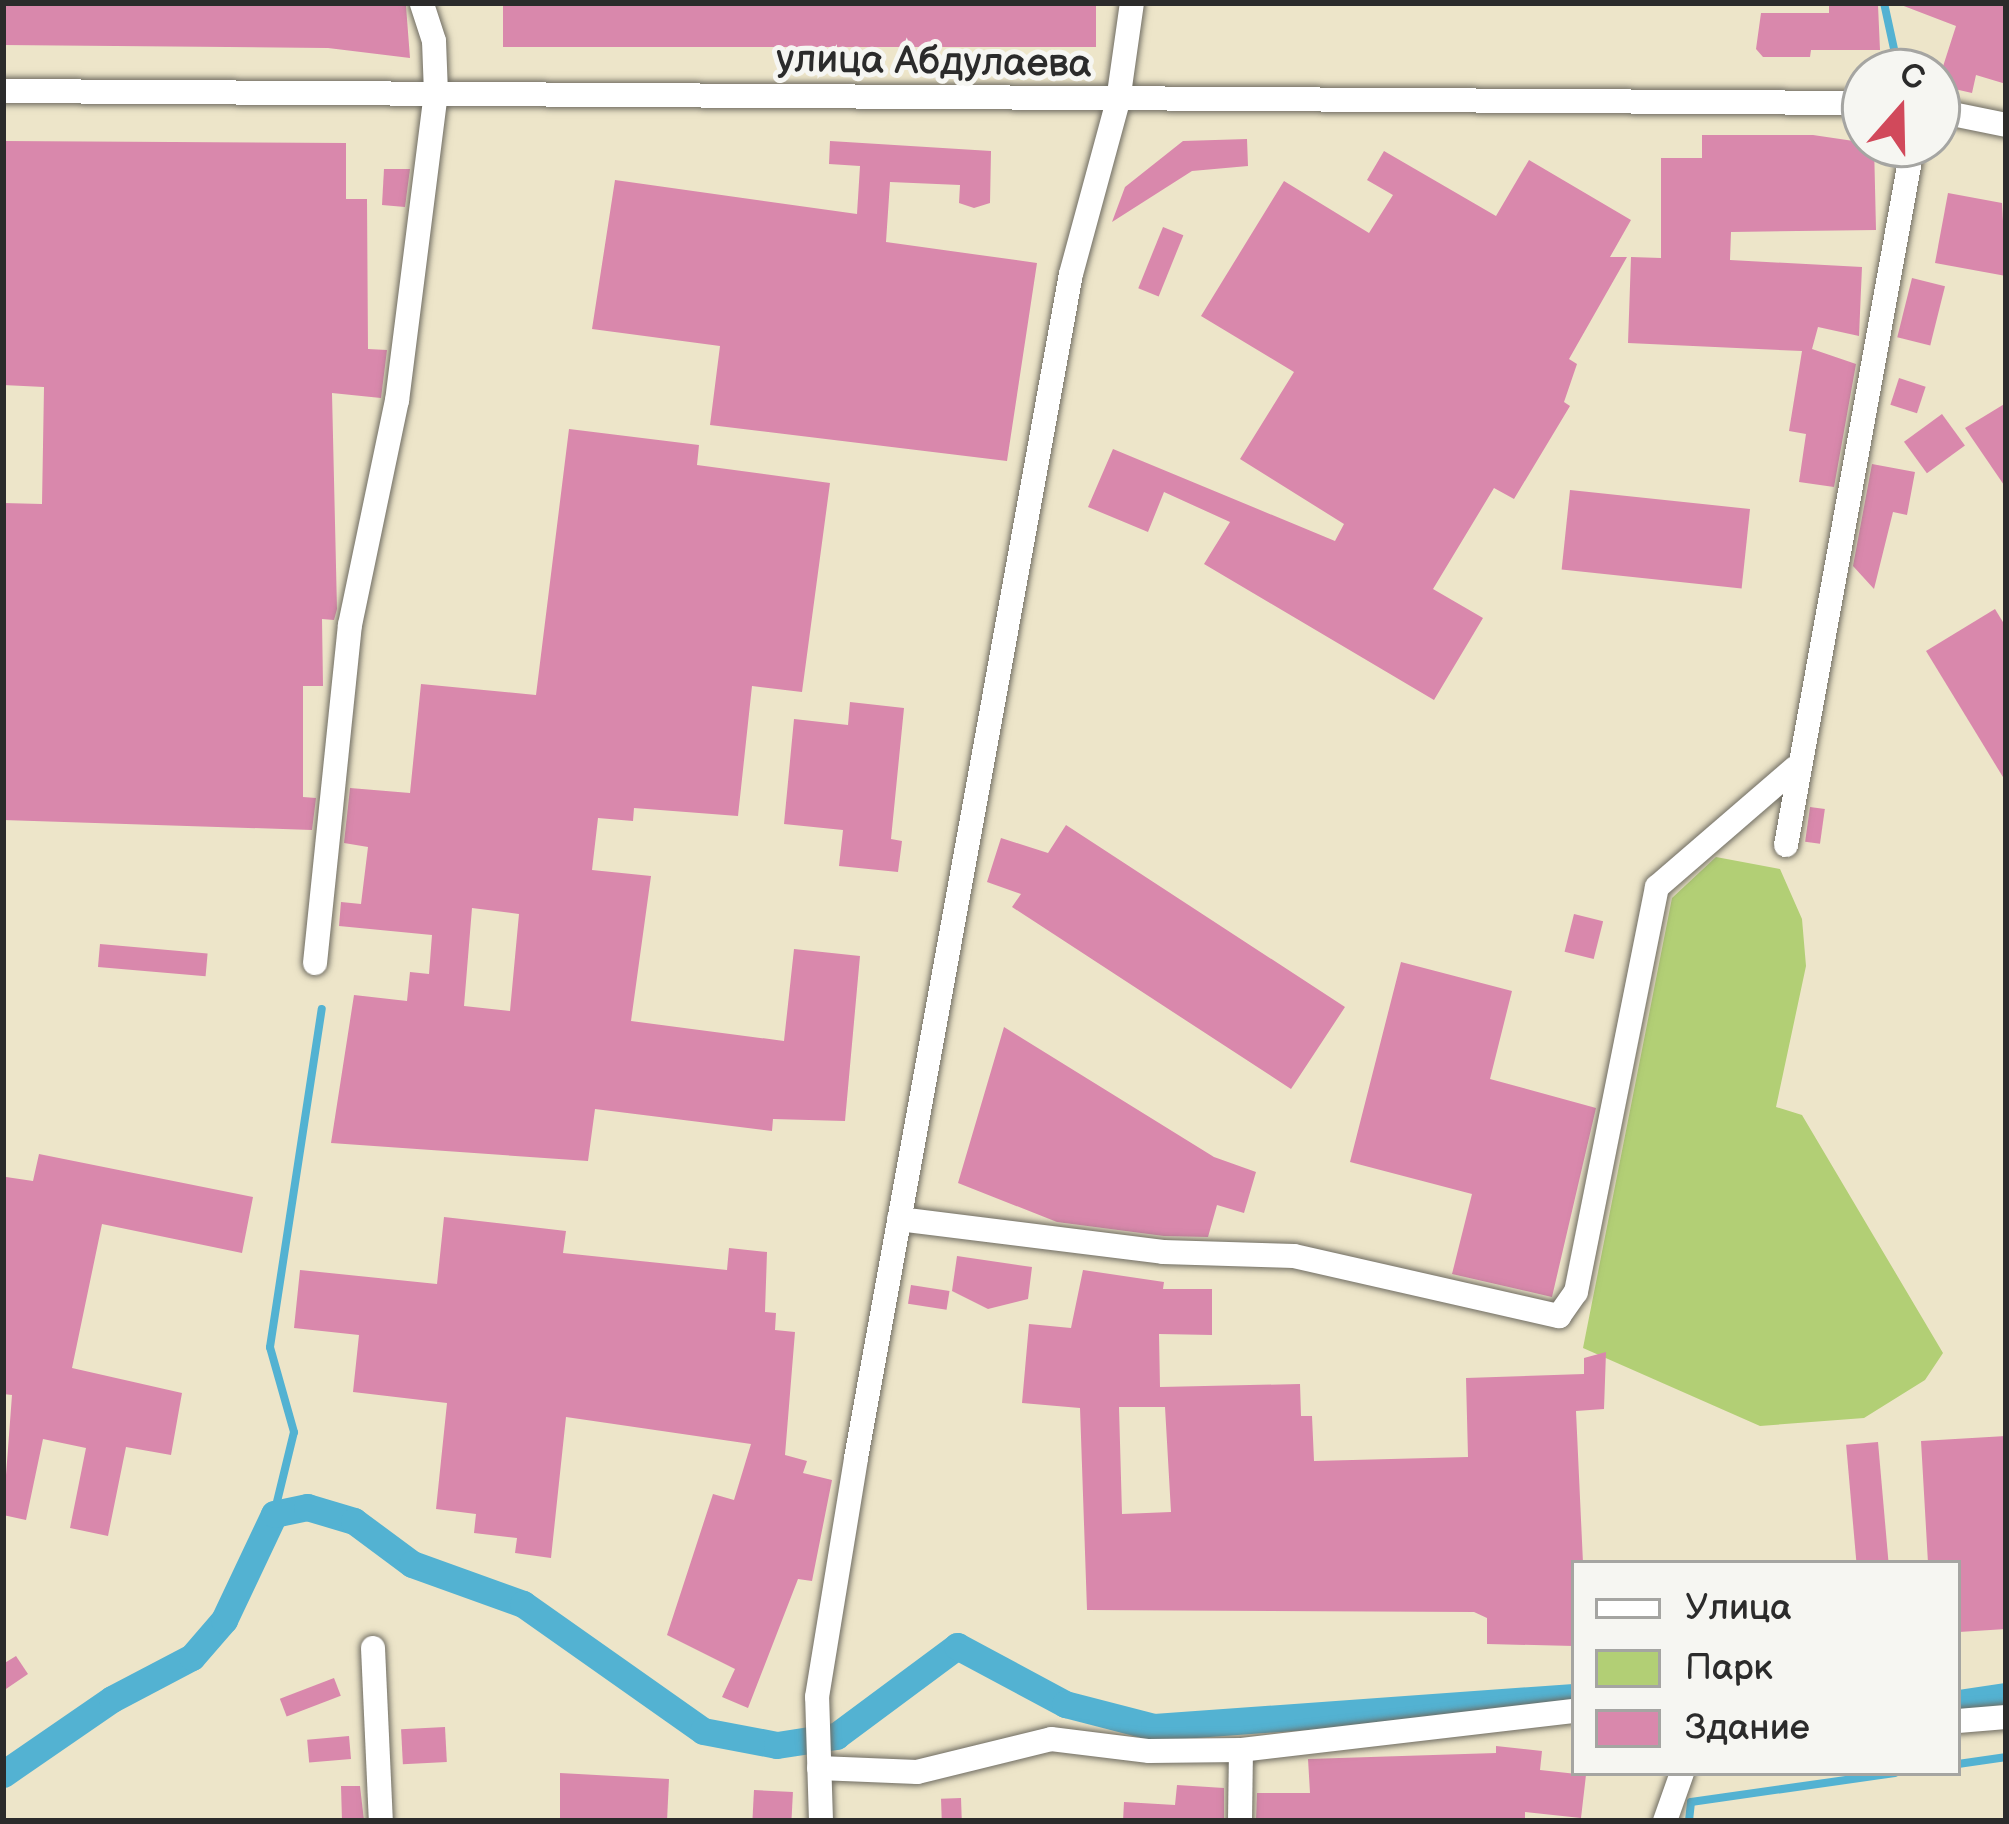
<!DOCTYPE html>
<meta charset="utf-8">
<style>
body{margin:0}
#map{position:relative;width:2009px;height:1824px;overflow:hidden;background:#ede5c9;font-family:"Balsamiq Sans",sans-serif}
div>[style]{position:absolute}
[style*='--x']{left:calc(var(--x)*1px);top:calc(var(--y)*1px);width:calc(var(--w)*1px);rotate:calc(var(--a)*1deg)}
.green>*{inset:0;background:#b2cf75}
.stream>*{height:8px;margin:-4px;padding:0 4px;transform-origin:4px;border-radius:4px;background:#53b2d2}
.canal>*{height:27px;margin:-13.5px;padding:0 13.5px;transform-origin:13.5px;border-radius:13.5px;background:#53b2d2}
.building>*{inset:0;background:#d988ac;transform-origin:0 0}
.roads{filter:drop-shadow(0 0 3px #6f6c62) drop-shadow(0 0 3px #6f6c62)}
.minor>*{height:24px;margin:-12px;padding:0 12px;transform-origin:12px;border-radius:12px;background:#fff}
span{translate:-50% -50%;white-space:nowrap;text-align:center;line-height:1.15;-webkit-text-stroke:10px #f6f6f2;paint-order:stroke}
.street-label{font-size:39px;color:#2b2b2b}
.frame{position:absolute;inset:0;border:6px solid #2b2b2b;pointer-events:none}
.legend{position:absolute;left:1571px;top:1560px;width:390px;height:216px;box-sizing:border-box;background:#f6f6f2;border:3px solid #a5a5a2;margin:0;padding:15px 21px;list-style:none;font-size:36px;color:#2b2b2b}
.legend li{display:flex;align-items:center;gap:24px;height:60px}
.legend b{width:60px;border:3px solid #a5a5a2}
.north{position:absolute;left:1841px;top:48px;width:120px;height:120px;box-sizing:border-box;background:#f6f6f2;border:3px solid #a5a5a2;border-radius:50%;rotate:20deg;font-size:33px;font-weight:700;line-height:48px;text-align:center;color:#2b2b2b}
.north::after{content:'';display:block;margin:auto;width:42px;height:54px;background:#d1495b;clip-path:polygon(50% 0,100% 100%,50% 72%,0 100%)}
</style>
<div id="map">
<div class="green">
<div style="clip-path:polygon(1716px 857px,1780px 869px,1802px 919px,1806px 966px,1776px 1107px,1802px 1115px,1943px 1353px,1925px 1380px,1864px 1418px,1760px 1426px,1583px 1348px,1672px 898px)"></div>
</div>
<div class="stream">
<div style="--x:1884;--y:3;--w:71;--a:77.7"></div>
<div style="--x:274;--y:1514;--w:84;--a:-76.3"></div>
<div style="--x:294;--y:1432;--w:88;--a:-105.8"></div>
<div style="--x:270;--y:1347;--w:342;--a:-81.3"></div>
<div style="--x:1958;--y:1764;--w:49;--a:-8.3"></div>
<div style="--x:1689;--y:1821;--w:19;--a:-84"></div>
<div style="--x:1691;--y:1802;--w:206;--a:-8.1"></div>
</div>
<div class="canal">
<div style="--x:1958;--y:1703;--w:49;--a:-8.3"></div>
<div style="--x:3;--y:1774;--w:132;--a:-34.5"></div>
<div style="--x:112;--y:1699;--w:90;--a:-27.7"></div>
<div style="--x:192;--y:1657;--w:49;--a:-49.1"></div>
<div style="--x:224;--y:1620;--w:117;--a:-64.7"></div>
<div style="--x:274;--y:1514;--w:34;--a:-12"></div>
<div style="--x:307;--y:1507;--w:49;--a:16.6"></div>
<div style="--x:354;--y:1521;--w:72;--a:36.6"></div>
<div style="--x:412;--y:1564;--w:118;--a:19.8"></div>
<div style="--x:523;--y:1604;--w:220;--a:35.2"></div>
<div style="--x:703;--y:1731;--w:75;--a:10.7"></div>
<div style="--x:777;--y:1745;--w:60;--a:-8.7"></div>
<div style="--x:836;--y:1736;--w:151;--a:-36.6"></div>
<div style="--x:957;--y:1646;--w:123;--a:28.2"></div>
<div style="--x:1065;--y:1704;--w:92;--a:14.5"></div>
<div style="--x:1154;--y:1727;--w:421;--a:-4.1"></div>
</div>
<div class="building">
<div style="clip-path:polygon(3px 3px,406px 6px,410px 58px,328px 48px,3px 45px)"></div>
<div style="left:503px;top:3px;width:593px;height:44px"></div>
<div style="clip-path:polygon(1896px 3px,2006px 3px,2006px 84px,1976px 75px,1972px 93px,1937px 85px,1956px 26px)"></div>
<div style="clip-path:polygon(1829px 5px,1878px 5px,1880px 50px,1811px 50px,1810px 57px,1763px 57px,1756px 49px,1761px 13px,1829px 13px)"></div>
<div style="clip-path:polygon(1702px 135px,1813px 135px,1874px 144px,1876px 230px,1731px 232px,1730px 260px,1862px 267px,1859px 336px,1818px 327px,1812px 349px,1856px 364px,1834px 487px,1799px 482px,1806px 434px,1789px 431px,1802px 351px,1628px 343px,1631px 257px,1661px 258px,1661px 158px,1702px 158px)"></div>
<div style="clip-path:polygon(1247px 139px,1248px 166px,1192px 171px,1112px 222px,1125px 187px,1183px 141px)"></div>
<div style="clip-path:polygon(3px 141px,346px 143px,346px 199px,367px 199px,368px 349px,387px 350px,381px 398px,332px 393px,337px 609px,334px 620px,322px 619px,323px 686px,303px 686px,303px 797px,316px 798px,312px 830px,3px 820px,3px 503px,42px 504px,44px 387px,3px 385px)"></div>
<div style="clip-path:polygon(830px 141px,991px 151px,990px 203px,974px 208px,959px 203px,960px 185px,890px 182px,886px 242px,1037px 263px,1007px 461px,710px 425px,720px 346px,592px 329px,615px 180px,857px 214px,860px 166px,829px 164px)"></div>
<div style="clip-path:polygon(1384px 151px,1496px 216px,1529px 160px,1631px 220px,1610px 257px,1627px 257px,1569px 359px,1577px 364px,1564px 402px,1570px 406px,1514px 499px,1494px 488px,1433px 589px,1483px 618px,1434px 700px,1204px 564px,1230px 522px,1164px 492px,1148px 532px,1088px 507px,1113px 449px,1335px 541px,1344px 524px,1240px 459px,1294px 372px,1201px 316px,1284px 181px,1369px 233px,1393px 195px,1367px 180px)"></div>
<div style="clip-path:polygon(384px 169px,410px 169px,405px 207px,382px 205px)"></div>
<div style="clip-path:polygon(1948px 193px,2002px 203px,2006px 276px,1935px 263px)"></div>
<div style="left:1163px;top:227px;width:22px;height:66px;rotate:22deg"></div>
<div style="left:1912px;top:278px;width:34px;height:61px;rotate:14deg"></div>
<div style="left:1899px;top:378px;width:28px;height:28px;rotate:18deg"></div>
<div style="clip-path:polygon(2006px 403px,2006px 488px,1965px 428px)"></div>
<div style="left:1942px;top:414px;width:39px;height:47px;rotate:54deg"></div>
<div style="clip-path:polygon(evenodd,569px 429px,699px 445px,697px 465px,830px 483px,802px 692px,752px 686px,738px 816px,634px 808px,633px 821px,598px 818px,592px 870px,651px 876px,631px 1021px,784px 1041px,794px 949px,860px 956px,845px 1121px,773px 1119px,772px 1131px,595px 1109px,588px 1161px,331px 1143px,354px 995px,407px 1001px,410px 972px,429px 974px,432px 935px,339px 926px,341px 902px,361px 904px,368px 847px,344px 843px,350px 788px,410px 793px,421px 684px,536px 695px,569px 429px,472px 908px,519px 914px,510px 1011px,464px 1006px,472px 908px)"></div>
<div style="clip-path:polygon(1872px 464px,1915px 472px,1907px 515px,1893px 512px,1874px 589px,1853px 566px)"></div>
<div style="left:1570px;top:490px;width:181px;height:80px;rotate:6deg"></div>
<div style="clip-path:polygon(1995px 609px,2006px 627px,2006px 782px,1926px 651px)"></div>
<div style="clip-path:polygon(850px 702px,904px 708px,891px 839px,902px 841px,898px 872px,839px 866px,843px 830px,784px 824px,794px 719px,848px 725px)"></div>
<div style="left:1810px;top:807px;width:15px;height:35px;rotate:8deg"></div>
<div style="clip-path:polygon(1066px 825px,1345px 1007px,1291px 1089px,1012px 907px,1021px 894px,987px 882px,1001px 838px,1048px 853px)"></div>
<div style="left:1574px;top:914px;width:30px;height:39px;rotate:14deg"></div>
<div style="left:100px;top:944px;width:108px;height:23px;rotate:5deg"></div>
<div style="clip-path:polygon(1401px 962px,1512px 991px,1490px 1079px,1596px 1108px,1552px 1297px,1452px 1274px,1472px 1194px,1350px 1162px)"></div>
<div style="clip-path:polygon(1004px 1027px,1214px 1157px,1256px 1172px,1244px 1213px,1217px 1205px,1208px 1237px,1164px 1236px,1057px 1222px,958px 1183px)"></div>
<div style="clip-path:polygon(39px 1154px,253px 1197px,242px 1253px,102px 1224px,72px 1368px,182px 1393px,171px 1455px,126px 1447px,108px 1536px,70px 1528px,86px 1448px,43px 1439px,26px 1520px,3px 1515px,12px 1395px,3px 1394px,3px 1190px,6px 1177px,33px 1181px)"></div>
<div style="clip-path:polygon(444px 1217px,566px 1231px,563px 1253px,727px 1270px,729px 1248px,767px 1252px,765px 1312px,776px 1313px,775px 1330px,795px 1332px,785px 1455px,807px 1461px,803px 1473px,832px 1480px,812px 1581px,798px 1579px,748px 1708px,722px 1697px,735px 1669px,667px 1635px,713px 1494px,734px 1500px,751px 1444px,566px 1417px,551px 1558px,515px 1553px,517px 1538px,474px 1533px,476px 1514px,436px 1509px,447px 1403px,353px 1392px,359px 1335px,294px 1328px,300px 1270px,437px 1284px)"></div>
<div style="clip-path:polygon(957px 1256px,1032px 1267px,1028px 1299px,988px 1309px,952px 1291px)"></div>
<div style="clip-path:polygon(evenodd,1083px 1270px,1164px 1282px,1163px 1289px,1212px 1289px,1212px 1335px,1159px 1334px,1160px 1387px,1300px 1384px,1301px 1416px,1312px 1416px,1314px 1461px,1468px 1457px,1466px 1378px,1584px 1374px,1584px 1358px,1606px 1352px,1604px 1409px,1576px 1411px,1583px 1563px,1574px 1563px,1574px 1646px,1487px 1644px,1487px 1618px,1474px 1612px,1087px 1610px,1080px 1408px,1022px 1403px,1029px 1324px,1071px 1328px,1083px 1270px,1119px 1407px,1165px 1407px,1171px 1512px,1122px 1514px,1119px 1407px)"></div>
<div style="left:911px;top:1285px;width:39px;height:19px;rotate:9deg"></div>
<div style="clip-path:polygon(2006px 1436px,2006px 1629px,1959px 1632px,1958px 1563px,1928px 1563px,1921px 1441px)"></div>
<div style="left:1878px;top:1442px;width:121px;height:32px;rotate:85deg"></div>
<div style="clip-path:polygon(16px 1656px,28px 1674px,3px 1691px,3px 1664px)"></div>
<div style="left:334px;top:1678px;width:19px;height:58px;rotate:69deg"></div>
<div style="left:445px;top:1727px;width:35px;height:44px;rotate:87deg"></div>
<div style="left:349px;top:1736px;width:23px;height:42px;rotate:85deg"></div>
<div style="clip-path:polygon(1496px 1746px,1542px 1751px,1540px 1770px,1586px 1775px,1581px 1818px,1525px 1812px,1525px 1821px,1256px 1821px,1257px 1793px,1310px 1793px,1308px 1759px,1496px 1753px)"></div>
<div style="clip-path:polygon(560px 1773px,669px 1779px,667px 1821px,560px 1821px)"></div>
<div style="clip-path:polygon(1177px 1785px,1224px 1788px,1224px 1821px,1123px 1821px,1124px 1802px,1175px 1805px)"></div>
<div style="clip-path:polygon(341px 1786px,360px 1786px,364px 1821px,342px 1821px)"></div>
<div style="left:754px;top:1790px;width:39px;height:31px;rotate:3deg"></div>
<div style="left:961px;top:1798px;width:23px;height:20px;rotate:88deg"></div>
</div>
<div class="roads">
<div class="minor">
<div style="--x:3;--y:91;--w:1862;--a:0.37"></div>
<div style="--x:1937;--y:111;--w:70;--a:11.5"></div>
<div style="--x:1786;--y:845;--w:712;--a:-79.73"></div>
<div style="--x:315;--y:963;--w:340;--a:-84.1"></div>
<div style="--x:350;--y:625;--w:229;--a:-78.2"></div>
<div style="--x:397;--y:401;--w:310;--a:-82.8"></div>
<div style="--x:436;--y:93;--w:52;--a:-92.2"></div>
<div style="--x:434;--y:41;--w:40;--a:-108"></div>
<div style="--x:899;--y:1219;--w:266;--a:7.1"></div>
<div style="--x:1163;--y:1252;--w:131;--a:1.7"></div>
<div style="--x:1294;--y:1256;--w:272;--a:12.8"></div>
<div style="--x:1559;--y:1316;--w:29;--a:-55"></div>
<div style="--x:1576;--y:1292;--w:413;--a:-78.7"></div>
<div style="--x:1657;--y:887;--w:182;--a:-40.8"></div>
<div style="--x:373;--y:1648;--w:173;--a:87.4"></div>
<div style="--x:1958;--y:1721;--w:48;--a:-4.8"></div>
<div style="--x:819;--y:1768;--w:98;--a:2.3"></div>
<div style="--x:917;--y:1772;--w:138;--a:-13.8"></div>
<div style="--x:1051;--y:1739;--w:99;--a:7"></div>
<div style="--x:1149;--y:1751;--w:92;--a:-0.6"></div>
<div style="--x:1241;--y:1750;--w:335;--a:-6.7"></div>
<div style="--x:821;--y:1821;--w:124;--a:-91.8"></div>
<div style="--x:817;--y:1697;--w:242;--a:-80.7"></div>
<div style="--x:856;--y:1458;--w:1203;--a:-79.71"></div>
<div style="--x:1071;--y:274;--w:179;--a:-74.8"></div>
<div style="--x:1118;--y:101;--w:99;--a:-81.9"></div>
<div style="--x:1240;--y:1821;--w:71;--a:-89.2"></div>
<div style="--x:1665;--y:1821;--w:51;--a:-70.5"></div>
</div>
</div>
<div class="street-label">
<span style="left:934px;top:63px;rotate:1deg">улица Абдулаева</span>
</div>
<div class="frame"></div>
<ul class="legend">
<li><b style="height:15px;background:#fff"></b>Улица</li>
<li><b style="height:33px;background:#b2cf75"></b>Парк</li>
<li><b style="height:33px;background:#d988ac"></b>Здание</li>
</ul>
<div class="north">С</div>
</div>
